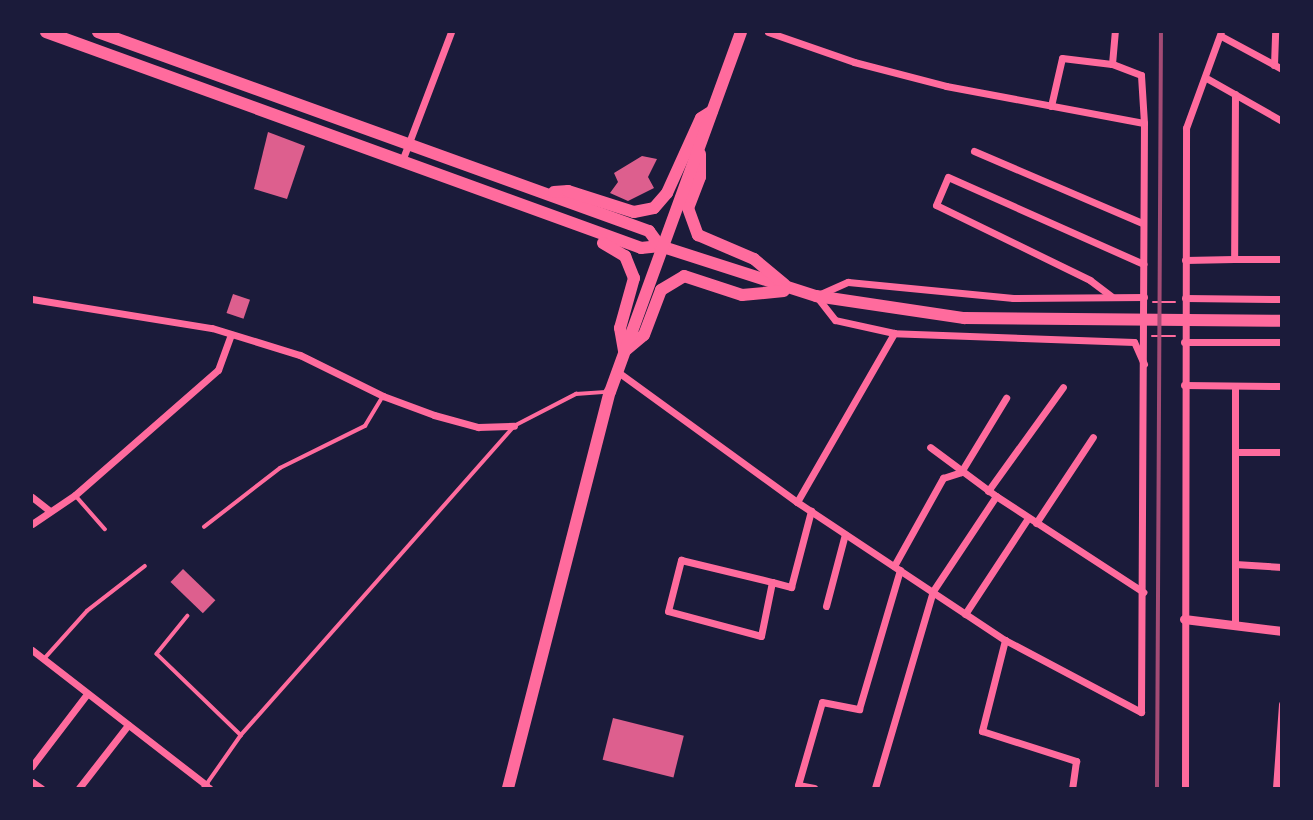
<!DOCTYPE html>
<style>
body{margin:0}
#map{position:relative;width:1313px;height:820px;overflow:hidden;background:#1b1b3a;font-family:Barlow,sans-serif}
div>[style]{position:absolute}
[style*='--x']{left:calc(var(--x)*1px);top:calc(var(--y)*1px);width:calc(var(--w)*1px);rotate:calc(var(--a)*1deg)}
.building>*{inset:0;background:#dd5f8e;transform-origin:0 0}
.path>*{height:2px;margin:-1px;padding:0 1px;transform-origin:1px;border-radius:1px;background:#ff6b9d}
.service>*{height:3.5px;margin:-1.75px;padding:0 1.75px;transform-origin:1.75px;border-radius:1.75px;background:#ff6b9d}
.minor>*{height:7px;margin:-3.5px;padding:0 3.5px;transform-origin:3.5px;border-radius:3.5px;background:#ff6b9d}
.tertiary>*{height:9px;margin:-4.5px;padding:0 4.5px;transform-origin:4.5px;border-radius:4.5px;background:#ff6b9d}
.trunk>*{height:12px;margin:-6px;padding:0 6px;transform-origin:6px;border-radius:6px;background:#ff6b9d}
.rail>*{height:3.5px;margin:-1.75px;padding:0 1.75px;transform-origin:1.75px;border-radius:1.75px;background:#a44b75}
span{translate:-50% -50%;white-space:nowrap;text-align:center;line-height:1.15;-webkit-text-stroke:7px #1b1b3a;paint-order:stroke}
.frame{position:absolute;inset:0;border:33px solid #1b1b3a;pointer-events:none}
</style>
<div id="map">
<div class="building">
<div style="clip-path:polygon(268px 132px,305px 146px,287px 199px,254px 189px)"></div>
<div style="clip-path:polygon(642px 156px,657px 159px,648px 177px,654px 188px,628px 201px,610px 193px,618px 182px,614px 173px)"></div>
<div style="left:233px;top:294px;width:18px;height:20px;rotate:19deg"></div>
<div style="left:183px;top:569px;width:45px;height:18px;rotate:44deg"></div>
<div style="left:613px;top:718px;width:73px;height:43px;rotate:14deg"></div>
</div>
<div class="path">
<div style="--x:1153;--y:302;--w:22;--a:0"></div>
<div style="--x:1152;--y:336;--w:23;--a:0"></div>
</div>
<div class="service">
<div style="--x:76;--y:496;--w:44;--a:48.7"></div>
<div style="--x:204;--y:527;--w:96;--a:-37.8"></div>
<div style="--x:280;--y:468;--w:95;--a:-26.3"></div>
<div style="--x:365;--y:426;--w:35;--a:-59"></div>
<div style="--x:188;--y:616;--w:49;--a:129.2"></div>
<div style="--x:157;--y:654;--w:117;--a:44"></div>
<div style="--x:44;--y:659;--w:64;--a:-48.1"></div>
<div style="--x:87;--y:611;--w:73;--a:-37.8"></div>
<div style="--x:211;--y:788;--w:6;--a:-149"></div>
<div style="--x:206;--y:785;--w:61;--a:-55"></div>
<div style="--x:241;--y:735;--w:412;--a:-48.5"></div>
<div style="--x:514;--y:426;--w:70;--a:-27.3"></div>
<div style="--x:576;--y:394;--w:30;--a:-4"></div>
</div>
<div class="minor">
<div style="--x:768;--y:32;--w:91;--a:19.2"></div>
<div style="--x:854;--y:62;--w:95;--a:14.6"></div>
<div style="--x:946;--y:86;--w:201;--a:10.6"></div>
<div style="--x:1221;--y:36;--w:69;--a:28.4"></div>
<div style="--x:1274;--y:65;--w:33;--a:-88"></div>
<div style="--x:1208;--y:79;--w:85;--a:29.6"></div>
<div style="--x:1235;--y:94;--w:165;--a:90.3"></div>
<div style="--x:1234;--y:259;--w:48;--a:0"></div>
<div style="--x:1051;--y:106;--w:49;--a:-77.1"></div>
<div style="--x:1062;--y:58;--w:50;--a:6.8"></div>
<div style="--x:974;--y:151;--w:183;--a:23.2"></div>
<div style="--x:402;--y:161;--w:138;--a:-69.2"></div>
<div style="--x:1185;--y:260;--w:49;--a:-1.2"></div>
<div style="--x:1111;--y:296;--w:26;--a:-143"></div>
<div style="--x:1090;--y:280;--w:171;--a:-154"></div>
<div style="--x:936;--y:205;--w:30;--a:-67"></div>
<div style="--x:948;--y:177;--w:214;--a:24"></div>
<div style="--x:1185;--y:298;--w:97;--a:0.6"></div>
<div style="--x:32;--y:299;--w:182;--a:9.2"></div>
<div style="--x:212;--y:328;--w:92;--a:17.1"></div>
<div style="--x:300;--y:355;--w:93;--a:26.3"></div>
<div style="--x:383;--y:396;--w:54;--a:20.4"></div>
<div style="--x:434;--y:415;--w:46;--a:15.3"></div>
<div style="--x:478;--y:427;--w:36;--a:-2"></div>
<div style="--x:1184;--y:342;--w:98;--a:0"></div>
<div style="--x:1144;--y:364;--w:24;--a:-114"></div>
<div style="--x:1134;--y:342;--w:240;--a:-177.9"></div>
<div style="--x:894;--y:333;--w:60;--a:-167.6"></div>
<div style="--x:835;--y:320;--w:31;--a:-128"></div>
<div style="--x:816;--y:296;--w:35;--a:-24"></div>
<div style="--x:848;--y:282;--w:166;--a:5.5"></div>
<div style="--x:1013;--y:298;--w:131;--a:-0.4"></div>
<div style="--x:618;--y:372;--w:221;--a:36"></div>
<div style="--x:797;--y:502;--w:250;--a:33.6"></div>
<div style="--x:1005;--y:640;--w:154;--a:27.9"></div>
<div style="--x:1141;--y:712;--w:589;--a:-89.71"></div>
<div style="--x:1144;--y:123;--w:48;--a:-93.6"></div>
<div style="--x:1141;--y:75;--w:31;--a:-159"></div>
<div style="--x:1112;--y:64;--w:32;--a:-85"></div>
<div style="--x:1184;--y:385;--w:98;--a:0.6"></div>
<div style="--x:1235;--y:452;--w:47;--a:0"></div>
<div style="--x:988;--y:491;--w:128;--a:-54.2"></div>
<div style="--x:996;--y:496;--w:176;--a:33.1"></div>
<div style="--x:32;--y:497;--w:23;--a:38"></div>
<div style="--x:797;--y:502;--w:195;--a:-60.1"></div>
<div style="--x:1036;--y:523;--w:103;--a:-56.5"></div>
<div style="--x:32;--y:524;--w:52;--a:-34"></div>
<div style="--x:75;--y:495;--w:190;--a:-41.2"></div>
<div style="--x:218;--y:370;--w:37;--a:-70"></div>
<div style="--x:1235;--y:564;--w:47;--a:3.7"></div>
<div style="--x:894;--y:566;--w:101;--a:-60.9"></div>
<div style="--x:943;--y:478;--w:19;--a:-18"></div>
<div style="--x:961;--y:472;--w:87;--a:-58.7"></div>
<div style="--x:772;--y:582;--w:55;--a:101.5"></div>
<div style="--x:761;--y:636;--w:96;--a:-165"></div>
<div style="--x:668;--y:611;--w:53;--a:-75.7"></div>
<div style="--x:681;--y:560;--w:94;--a:13.6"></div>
<div style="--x:772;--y:582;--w:20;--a:15"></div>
<div style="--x:791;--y:587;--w:79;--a:-75.3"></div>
<div style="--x:826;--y:606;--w:74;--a:-75.2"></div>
<div style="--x:965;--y:614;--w:115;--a:-56.7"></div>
<div style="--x:1235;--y:625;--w:239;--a:-90"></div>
<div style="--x:1005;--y:640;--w:94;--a:104.2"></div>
<div style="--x:982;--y:731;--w:99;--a:17.7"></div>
<div style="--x:1076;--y:761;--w:27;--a:98"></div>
<div style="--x:32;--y:650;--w:220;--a:37.8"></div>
<div style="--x:206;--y:785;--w:4;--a:124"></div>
<div style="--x:32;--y:766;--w:91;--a:-52.6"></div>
<div style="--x:32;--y:782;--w:11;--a:34"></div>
<div style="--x:79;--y:788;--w:80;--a:-52.1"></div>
<div style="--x:814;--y:788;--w:16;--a:-169"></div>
<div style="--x:798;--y:785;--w:86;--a:-73.9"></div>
<div style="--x:822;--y:702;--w:38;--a:11"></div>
<div style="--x:859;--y:709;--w:145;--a:-73.6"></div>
<div style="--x:875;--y:788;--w:205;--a:-73.6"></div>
<div style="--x:933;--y:591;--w:114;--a:-56.4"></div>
<div style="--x:996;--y:496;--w:82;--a:-143.4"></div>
<div style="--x:1185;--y:788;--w:660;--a:-89.91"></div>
<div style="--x:1186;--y:128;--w:102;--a:-70"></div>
<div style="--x:1276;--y:788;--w:84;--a:-85.9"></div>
</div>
<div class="tertiary">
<div style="--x:1184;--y:619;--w:99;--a:7"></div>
</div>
<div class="trunk">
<div style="--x:46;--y:32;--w:633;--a:19.95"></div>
<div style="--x:641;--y:248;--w:19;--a:-6"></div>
<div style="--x:660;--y:246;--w:164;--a:17.8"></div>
<div style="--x:816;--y:296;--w:150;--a:8.5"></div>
<div style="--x:964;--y:318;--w:318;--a:0.5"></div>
<div style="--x:98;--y:32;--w:586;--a:19.86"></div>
<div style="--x:649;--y:231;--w:19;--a:54"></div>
<div style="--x:700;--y:154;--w:23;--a:90"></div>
<div style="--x:700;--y:177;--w:33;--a:111"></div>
<div style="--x:688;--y:208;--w:29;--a:70"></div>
<div style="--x:698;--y:235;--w:61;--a:23.2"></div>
<div style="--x:754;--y:259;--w:40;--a:40"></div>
<div style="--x:554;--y:192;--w:14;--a:-4"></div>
<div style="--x:568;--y:191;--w:69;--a:17.7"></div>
<div style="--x:634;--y:212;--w:20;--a:-11"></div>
<div style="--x:654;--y:208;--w:20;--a:-49"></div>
<div style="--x:667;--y:193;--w:82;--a:-65.6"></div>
<div style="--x:701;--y:118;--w:13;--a:-32"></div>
<div style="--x:603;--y:243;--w:26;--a:31"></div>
<div style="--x:625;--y:256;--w:24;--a:68"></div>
<div style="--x:634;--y:278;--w:52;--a:105.6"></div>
<div style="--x:620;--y:328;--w:23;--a:80"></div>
<div style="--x:626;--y:350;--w:23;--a:-40"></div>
<div style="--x:644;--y:335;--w:48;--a:-69.3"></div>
<div style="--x:661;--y:290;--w:27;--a:-31"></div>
<div style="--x:684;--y:276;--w:61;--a:18.1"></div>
<div style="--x:742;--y:295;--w:42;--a:-5.4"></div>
<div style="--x:508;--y:788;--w:409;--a:-75.6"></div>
<div style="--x:610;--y:392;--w:383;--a:-70"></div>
</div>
<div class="rail">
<div style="--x:1157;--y:788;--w:756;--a:-89.7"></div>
</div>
<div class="frame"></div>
</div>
